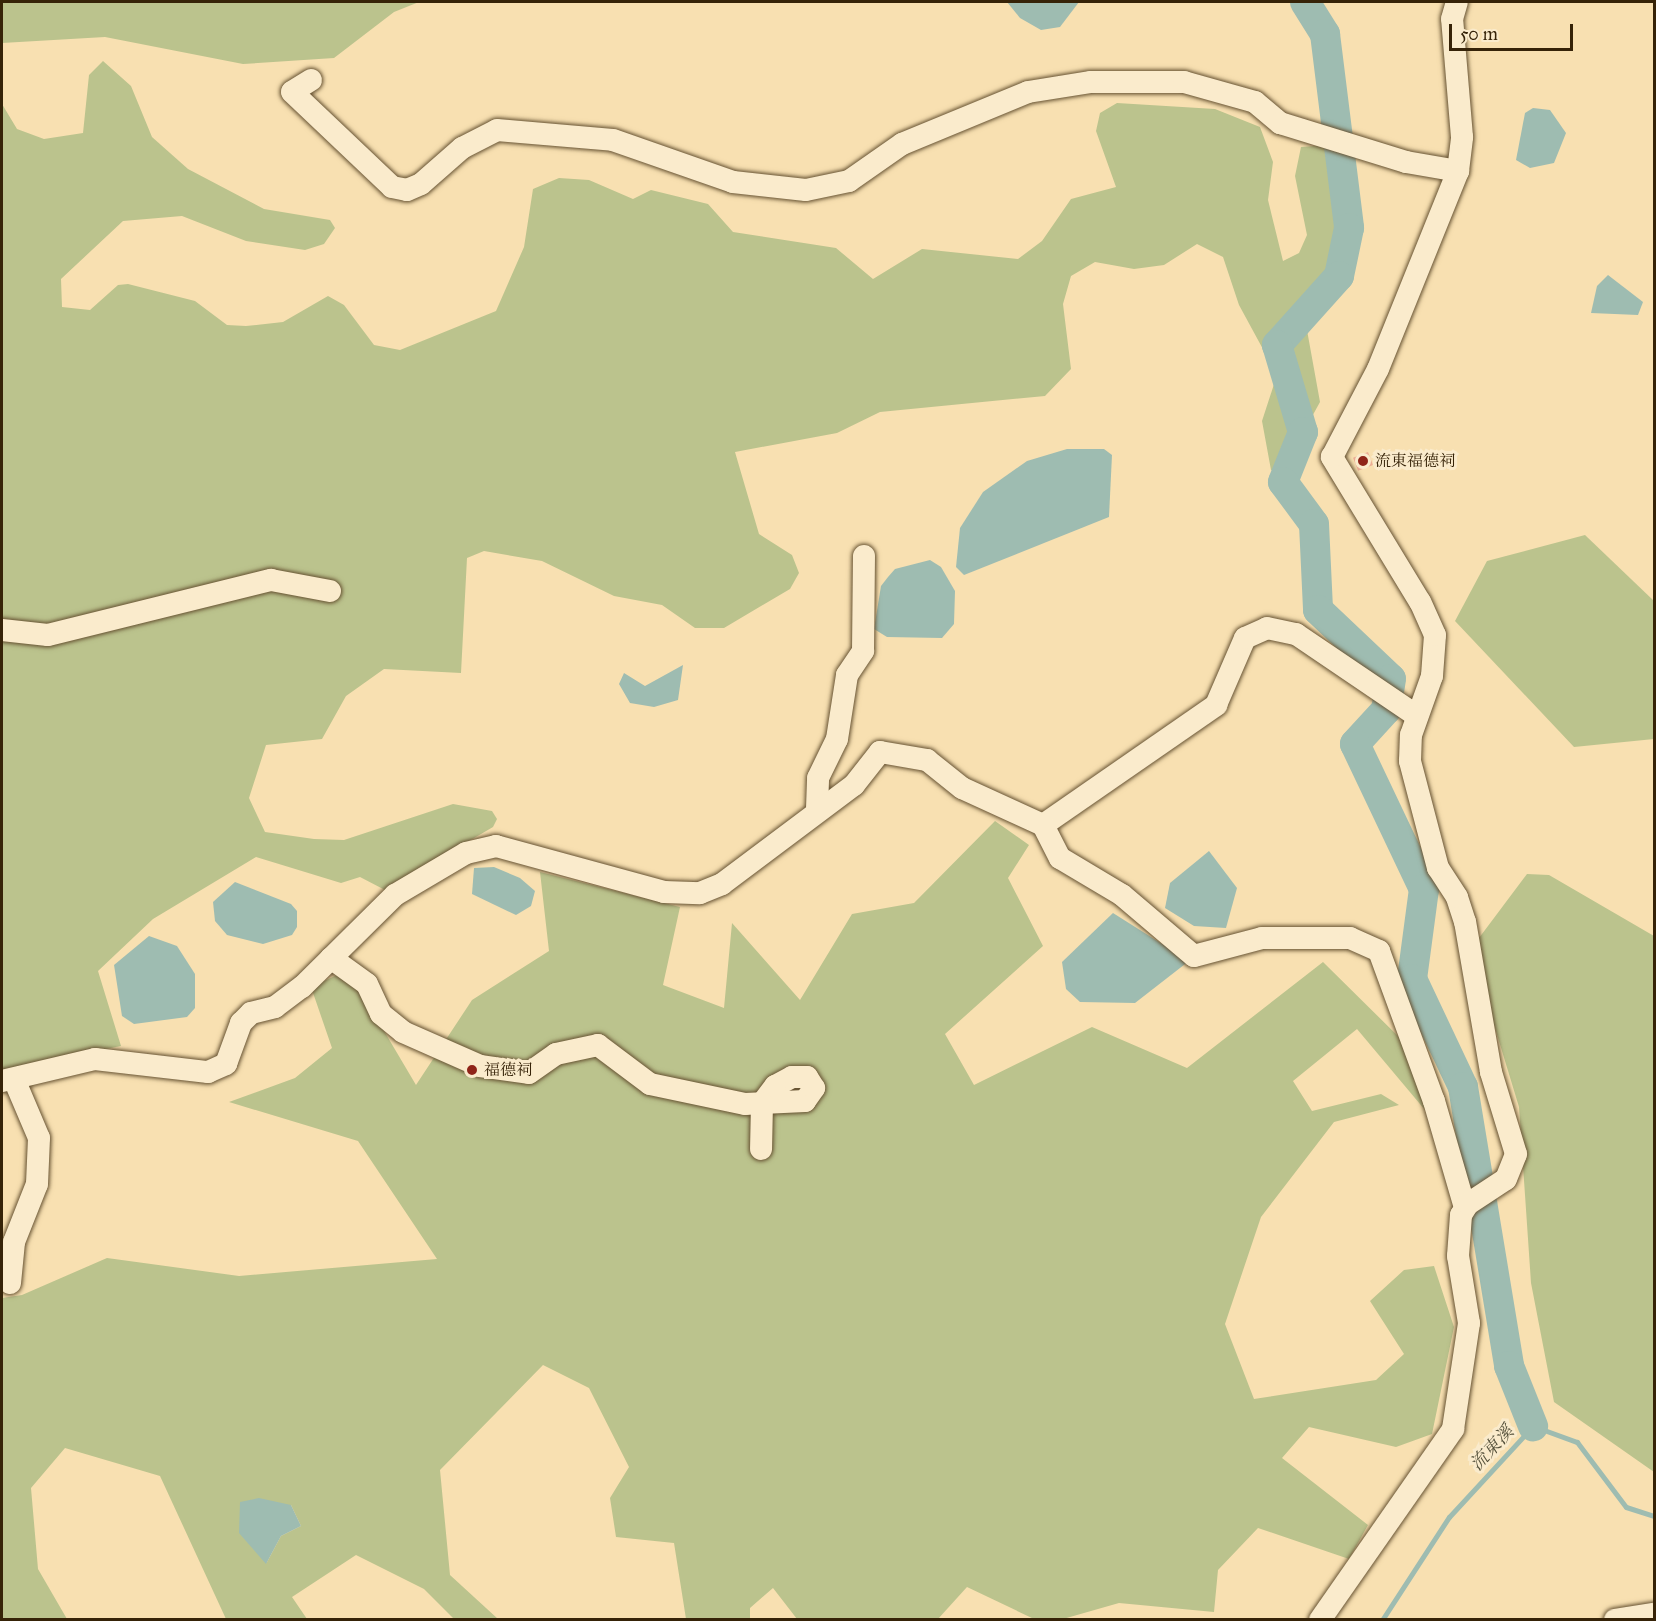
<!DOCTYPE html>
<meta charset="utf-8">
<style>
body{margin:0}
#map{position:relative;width:1656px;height:1621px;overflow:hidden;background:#f8e0b1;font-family:"IM FELL Great Primer","Noto Serif TC",serif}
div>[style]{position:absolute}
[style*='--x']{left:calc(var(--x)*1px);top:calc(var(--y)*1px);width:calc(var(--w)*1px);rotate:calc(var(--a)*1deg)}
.green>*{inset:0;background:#bbc38d}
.water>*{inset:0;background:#9ebcb1}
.stream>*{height:5px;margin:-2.5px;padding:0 2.5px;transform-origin:2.5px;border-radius:2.5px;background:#9ebcb1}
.river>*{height:30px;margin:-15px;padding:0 15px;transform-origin:15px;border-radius:15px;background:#9ebcb1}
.building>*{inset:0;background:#ecad95;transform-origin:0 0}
.roads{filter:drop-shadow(0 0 2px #665232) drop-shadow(0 0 2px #665232)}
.minor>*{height:22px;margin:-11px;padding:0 11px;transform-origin:11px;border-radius:11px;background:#faebcc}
.dots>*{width:16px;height:16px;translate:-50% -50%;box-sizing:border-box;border:3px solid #faebcc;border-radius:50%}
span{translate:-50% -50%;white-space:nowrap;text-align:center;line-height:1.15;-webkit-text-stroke:6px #faebcc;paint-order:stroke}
.poi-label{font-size:16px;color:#362308}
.left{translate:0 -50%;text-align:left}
.water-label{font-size:18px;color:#55513b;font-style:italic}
.frame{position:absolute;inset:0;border:3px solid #362308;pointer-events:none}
.scale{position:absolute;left:1449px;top:24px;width:124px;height:27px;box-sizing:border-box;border:3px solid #362308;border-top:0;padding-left:8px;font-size:18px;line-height:21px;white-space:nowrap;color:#362308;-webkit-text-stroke:4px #faebcc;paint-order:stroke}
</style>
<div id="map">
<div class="green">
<div style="clip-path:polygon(2px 2px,419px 2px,394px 12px,334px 58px,243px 64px,105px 37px,2px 43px)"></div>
<div style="clip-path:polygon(103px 61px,131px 86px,152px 137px,188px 169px,264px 209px,330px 220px,335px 228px,324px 244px,305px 250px,246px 241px,182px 216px,123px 221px,61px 279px,62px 307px,90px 310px,118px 285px,128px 284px,195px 301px,227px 325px,246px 326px,283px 322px,328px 296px,344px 305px,374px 345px,400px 350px,496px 311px,524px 247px,533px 189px,559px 178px,589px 180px,633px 199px,651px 190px,708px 204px,733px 232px,836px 248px,873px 279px,922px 249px,1018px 259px,1042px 241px,1071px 199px,1116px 187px,1096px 131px,1100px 113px,1117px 103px,1215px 109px,1260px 127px,1273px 162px,1268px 200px,1283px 261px,1299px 253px,1307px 235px,1295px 176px,1301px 147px,1329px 145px,1344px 179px,1349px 274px,1303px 308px,1320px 402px,1281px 473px,1271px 470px,1262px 421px,1277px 375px,1239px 305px,1223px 257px,1197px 244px,1164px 265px,1134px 269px,1095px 262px,1071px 276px,1063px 304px,1071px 369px,1045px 396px,880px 412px,837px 433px,735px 452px,759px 534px,792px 555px,799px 573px,790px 589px,724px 628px,695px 628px,662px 605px,614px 596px,542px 561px,484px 551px,467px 558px,461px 673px,384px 669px,346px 696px,322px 739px,266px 745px,249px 798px,265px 832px,314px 839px,344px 840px,453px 804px,492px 811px,497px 819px,493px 827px,385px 890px,360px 877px,341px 883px,256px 857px,153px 919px,98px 971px,121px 1046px,2px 1070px,2px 104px,17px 129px,44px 139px,83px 133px,89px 75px)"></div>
<div style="clip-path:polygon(1585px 535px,1654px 601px,1654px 739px,1574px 747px,1455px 621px,1487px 561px)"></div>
<div style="clip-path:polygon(evenodd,995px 821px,1029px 845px,1008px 878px,1043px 946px,945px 1034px,974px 1085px,1092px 1027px,1187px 1068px,1323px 962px,1405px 1043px,1425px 1110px,1357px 1029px,1293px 1081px,1312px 1111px,1381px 1094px,1399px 1105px,1334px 1122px,1261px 1217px,1225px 1324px,1254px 1399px,1376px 1380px,1404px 1354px,1370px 1301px,1404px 1270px,1434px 1266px,1454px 1327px,1432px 1434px,1396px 1447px,1309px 1427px,1282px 1458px,1368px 1525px,1349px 1559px,1258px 1528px,1218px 1570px,1214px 1612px,1119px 1603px,1063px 1619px,1034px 1619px,967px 1587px,938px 1619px,797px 1619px,773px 1588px,750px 1608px,750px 1619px,686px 1619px,674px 1543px,616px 1537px,610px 1498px,629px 1467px,589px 1388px,543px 1365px,440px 1470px,450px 1575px,498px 1619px,454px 1619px,424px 1589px,356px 1555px,292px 1597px,307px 1619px,226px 1619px,160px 1476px,65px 1448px,31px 1488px,38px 1569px,67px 1619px,2px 1620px,2px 1298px,22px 1295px,107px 1258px,239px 1276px,437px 1259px,358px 1141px,229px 1102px,295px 1078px,332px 1048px,311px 987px,348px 970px,416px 1085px,472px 1000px,549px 951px,540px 872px,680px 907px,663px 985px,724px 1008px,732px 923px,800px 1000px,852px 914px,914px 903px,995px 821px,291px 1505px,301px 1526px,281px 1536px,266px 1564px,291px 1505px)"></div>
<div style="clip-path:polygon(1527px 874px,1549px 875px,1654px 936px,1654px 1472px,1554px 1402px,1531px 1283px,1519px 1107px,1485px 995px,1479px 938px)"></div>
</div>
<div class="water">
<div style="clip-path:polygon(1007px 2px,1079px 2px,1060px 27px,1041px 30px,1020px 18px)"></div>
<div style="clip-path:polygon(1533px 108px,1550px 110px,1566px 133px,1554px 163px,1530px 168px,1516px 160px,1525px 113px)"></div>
<div style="clip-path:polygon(1608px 275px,1643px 302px,1638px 315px,1591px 313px,1597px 286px)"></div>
<div style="clip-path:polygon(1067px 449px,1104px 449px,1112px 455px,1109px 517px,964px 575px,956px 567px,960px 528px,983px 492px,1027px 461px)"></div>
<div style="clip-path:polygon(930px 560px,941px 567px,955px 591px,954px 624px,942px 638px,887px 637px,874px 629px,881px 586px,888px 577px,895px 569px)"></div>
<div style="clip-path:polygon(683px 665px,678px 700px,654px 707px,630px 703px,619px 684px,624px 673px,645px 686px)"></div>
<div style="clip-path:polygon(1209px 851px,1237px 888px,1226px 928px,1194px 926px,1165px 908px,1170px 883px)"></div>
<div style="clip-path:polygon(494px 867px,520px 878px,535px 891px,531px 906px,516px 915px,472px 894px,474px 868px)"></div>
<div style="clip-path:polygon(235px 882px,291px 904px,297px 911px,297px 927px,292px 935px,263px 944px,227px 935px,215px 921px,213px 902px)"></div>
<div style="clip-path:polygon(1113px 913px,1189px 961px,1135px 1003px,1080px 1002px,1066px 989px,1062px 962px)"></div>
<div style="clip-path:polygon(149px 936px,177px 946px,195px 974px,195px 1008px,187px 1017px,134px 1024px,122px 1016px,114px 965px)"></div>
<div style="clip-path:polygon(259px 1498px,291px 1505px,301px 1526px,281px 1536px,266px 1564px,239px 1533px,240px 1502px)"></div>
</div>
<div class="stream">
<div style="--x:1382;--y:1620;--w:123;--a:-57"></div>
<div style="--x:1449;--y:1517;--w:124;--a:-47.3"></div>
<div style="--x:1533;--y:1426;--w:47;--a:20"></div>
<div style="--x:1577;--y:1442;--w:81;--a:53"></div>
<div style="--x:1626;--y:1507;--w:29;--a:18"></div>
</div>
<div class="river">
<div style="--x:1305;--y:2;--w:38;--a:58"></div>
<div style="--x:1325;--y:34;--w:195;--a:82.9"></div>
<div style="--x:1349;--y:228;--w:49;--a:101.8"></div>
<div style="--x:1339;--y:276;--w:93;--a:131.9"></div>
<div style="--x:1277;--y:345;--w:91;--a:73.4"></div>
<div style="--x:1303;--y:432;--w:54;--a:111.8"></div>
<div style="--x:1283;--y:482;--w:52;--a:53.6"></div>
<div style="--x:1314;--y:524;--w:86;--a:87.3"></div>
<div style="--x:1318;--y:610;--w:100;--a:43.4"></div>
<div style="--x:1391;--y:679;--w:31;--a:99"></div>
<div style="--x:1386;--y:710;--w:46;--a:132.4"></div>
<div style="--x:1355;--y:744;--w:161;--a:64.6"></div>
<div style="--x:1424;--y:889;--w:91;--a:97.6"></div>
<div style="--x:1412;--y:979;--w:119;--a:64.7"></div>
<div style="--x:1463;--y:1087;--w:283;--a:80.6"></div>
<div style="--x:1509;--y:1366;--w:65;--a:68.2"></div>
</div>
<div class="building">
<div style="left:1368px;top:452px;width:14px;height:16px;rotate:69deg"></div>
</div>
<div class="roads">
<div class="minor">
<div style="--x:311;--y:80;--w:22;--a:148"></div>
<div style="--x:292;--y:92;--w:138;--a:43.5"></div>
<div style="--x:392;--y:187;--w:15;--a:11"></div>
<div style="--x:407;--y:190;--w:15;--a:-23"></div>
<div style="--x:421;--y:184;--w:55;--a:-41.3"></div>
<div style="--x:462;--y:148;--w:39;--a:-27"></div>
<div style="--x:497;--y:130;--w:116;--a:4.9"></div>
<div style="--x:613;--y:140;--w:127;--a:19.3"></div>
<div style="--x:733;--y:182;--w:73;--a:6.3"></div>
<div style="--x:806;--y:190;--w:44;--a:-11.8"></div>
<div style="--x:849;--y:181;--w:65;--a:-34.9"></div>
<div style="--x:902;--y:144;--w:136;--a:-22.4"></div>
<div style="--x:1028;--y:92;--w:64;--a:-9"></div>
<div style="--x:1091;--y:82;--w:93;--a:0"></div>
<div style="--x:1184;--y:82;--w:74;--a:15.7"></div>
<div style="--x:1255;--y:102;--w:33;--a:40"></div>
<div style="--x:1280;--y:123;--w:132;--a:17.2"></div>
<div style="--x:1406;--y:162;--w:53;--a:9.8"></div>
<div style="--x:2;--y:630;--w:46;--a:6.2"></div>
<div style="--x:48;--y:635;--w:230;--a:-13.9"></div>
<div style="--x:271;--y:580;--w:60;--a:10.6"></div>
<div style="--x:817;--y:809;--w:31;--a:-88"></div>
<div style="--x:818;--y:778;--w:43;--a:-64"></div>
<div style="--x:837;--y:739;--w:65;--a:-81.1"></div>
<div style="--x:847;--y:675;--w:29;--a:-56"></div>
<div style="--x:863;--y:651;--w:95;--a:-89.4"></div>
<div style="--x:1043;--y:825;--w:211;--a:-34.7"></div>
<div style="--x:1216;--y:705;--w:73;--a:-66.6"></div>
<div style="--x:1245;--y:638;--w:24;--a:-24"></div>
<div style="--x:1267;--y:628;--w:30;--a:12"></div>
<div style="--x:1296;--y:634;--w:146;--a:34.1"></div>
<div style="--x:331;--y:958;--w:44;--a:35.8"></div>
<div style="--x:367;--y:984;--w:33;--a:65"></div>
<div style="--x:381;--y:1014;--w:28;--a:39"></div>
<div style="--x:403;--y:1032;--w:84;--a:23.8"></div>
<div style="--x:480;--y:1066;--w:49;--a:8.1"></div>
<div style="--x:529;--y:1073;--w:33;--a:-35"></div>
<div style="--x:556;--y:1054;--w:43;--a:-12.1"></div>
<div style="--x:598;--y:1045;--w:65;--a:36.9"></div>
<div style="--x:650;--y:1084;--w:97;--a:11.9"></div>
<div style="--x:745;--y:1104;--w:17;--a:-3"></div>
<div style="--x:762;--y:1103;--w:43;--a:-2.7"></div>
<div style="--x:805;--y:1101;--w:16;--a:-55"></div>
<div style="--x:814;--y:1088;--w:13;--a:-122"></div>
<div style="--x:807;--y:1077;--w:15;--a:180"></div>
<div style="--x:792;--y:1077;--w:19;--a:152"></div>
<div style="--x:775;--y:1086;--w:21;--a:127"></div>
<div style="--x:762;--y:1103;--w:46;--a:91.2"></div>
<div style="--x:2;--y:1081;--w:96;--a:-13.3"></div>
<div style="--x:95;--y:1059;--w:114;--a:6.6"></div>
<div style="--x:208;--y:1072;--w:20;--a:-24"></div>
<div style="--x:226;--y:1064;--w:44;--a:-69.9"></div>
<div style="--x:241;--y:1023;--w:14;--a:-45"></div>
<div style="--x:251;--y:1013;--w:25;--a:-14"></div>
<div style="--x:275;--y:1007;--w:34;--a:-37"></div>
<div style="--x:302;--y:987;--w:131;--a:-44.7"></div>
<div style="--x:395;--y:895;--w:82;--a:-30.6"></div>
<div style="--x:466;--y:853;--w:31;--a:-13"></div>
<div style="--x:496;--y:846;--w:174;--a:15.3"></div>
<div style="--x:664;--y:892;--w:36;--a:2"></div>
<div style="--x:700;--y:893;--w:24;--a:-22"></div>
<div style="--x:722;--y:884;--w:165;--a:-36.9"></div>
<div style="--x:854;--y:785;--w:42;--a:-51.8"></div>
<div style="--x:880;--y:752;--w:48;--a:9.7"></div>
<div style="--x:927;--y:760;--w:45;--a:38.7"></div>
<div style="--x:962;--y:788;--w:89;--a:24.6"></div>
<div style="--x:1043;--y:825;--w:37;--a:63"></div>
<div style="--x:1060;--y:858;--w:72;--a:30.8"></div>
<div style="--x:1122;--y:895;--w:94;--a:40.3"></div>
<div style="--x:1194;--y:956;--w:70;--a:-14.8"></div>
<div style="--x:1262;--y:938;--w:88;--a:0"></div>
<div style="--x:1350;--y:938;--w:32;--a:24"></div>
<div style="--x:1379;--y:951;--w:160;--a:69.9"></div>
<div style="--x:1434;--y:1101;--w:111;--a:73.8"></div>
<div style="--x:10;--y:1283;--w:41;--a:-84.4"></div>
<div style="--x:14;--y:1242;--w:62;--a:-68.4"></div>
<div style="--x:37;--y:1184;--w:46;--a:-87.5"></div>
<div style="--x:39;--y:1138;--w:64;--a:-113"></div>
<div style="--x:1320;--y:1620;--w:233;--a:-55.1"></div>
<div style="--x:1453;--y:1429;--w:107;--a:-81.4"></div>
<div style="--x:1469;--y:1323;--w:68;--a:-99.3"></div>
<div style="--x:1458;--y:1256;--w:41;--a:-85.8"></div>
<div style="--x:1461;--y:1215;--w:13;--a:-58"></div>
<div style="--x:1468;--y:1204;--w:45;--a:-33.3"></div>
<div style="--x:1506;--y:1179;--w:27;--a:-68"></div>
<div style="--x:1516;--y:1154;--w:86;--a:-107"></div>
<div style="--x:1491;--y:1072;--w:152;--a:-99.8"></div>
<div style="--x:1465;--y:922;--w:26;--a:-108"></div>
<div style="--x:1457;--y:897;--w:35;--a:-123"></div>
<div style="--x:1438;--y:868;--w:111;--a:-104.7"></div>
<div style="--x:1410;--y:761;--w:26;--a:-88"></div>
<div style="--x:1411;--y:735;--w:63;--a:-70.4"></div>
<div style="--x:1432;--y:676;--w:41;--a:-85.8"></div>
<div style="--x:1435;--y:635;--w:36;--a:-114"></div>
<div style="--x:1420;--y:602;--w:170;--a:-121.3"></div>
<div style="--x:1332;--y:457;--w:99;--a:-62.4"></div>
<div style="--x:1378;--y:369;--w:214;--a:-68"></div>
<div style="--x:1458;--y:171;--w:34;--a:-83"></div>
<div style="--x:1462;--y:137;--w:118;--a:-94.8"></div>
<div style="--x:1452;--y:19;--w:18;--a:-74"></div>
<div style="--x:1615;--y:1620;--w:39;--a:-9"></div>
</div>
</div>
<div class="dots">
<div style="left:1363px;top:461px;background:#8f2418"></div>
<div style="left:472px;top:1070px;background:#8f2418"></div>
</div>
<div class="poi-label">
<span class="left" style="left:1375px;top:461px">流東福德祠</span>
<span class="left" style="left:484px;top:1070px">福德祠</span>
</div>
<div class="water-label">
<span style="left:1492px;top:1448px;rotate:-47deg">流東溪</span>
</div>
<div class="frame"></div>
<div class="scale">50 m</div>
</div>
